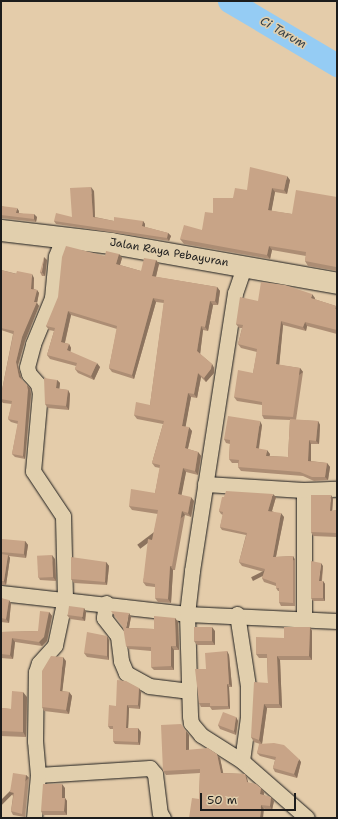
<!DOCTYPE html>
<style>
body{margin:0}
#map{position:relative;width:338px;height:819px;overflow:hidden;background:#e4ccaa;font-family:"Shantell Sans",sans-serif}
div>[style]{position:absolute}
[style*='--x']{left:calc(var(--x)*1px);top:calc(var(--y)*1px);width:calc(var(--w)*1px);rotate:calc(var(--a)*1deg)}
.river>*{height:23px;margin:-11.5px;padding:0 11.5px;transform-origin:11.5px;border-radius:11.5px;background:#95ccf4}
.roads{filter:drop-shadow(0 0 1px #1c1c1c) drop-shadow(0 0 1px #1c1c1c)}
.minor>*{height:15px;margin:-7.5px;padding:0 7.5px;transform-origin:7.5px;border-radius:7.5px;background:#e1cfad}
.secondary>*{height:21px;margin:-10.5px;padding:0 10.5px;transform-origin:10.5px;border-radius:10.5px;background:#e1cfad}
.wall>*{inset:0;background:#ac8d74}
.shaded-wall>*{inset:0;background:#8c735e;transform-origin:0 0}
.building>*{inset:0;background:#c8a487;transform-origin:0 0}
span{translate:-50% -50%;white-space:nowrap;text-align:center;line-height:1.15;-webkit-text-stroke:3px #e1cfad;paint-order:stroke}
.street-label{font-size:11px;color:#1c1c1c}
.water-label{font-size:12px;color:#343f47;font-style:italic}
.frame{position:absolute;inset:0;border:2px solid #1c1c1c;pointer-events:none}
.scale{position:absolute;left:200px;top:793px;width:96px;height:18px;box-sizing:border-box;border:2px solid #1c1c1c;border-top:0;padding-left:5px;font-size:12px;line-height:14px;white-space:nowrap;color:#1c1c1c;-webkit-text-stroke:3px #e1cfad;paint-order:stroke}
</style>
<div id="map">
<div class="river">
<div style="--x:229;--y:1;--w:126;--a:30.7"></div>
</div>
<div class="roads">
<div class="minor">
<div style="--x:244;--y:267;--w:28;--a:109"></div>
<div style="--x:235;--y:293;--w:281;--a:98.8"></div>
<div style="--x:192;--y:571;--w:43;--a:96.6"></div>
<div style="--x:187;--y:614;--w:102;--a:88.3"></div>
<div style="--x:190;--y:716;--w:7;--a:82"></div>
<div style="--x:191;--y:723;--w:16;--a:50"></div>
<div style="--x:201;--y:735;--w:49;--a:32.4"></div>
<div style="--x:242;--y:761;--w:86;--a:41.2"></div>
<div style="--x:205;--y:484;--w:99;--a:3.5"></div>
<div style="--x:1;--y:593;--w:187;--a:6.4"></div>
<div style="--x:187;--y:614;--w:150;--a:2.7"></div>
<div style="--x:106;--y:603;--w:15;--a:98"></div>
<div style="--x:104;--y:618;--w:23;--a:52"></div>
<div style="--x:118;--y:636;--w:25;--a:83"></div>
<div style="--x:121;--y:661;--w:13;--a:67"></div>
<div style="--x:126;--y:673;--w:26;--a:29"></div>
<div style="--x:149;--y:686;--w:39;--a:7"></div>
<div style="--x:237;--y:614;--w:73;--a:81.3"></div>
<div style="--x:248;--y:686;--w:31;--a:90"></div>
<div style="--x:248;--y:717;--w:44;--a:97.8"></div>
<div style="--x:304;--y:620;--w:130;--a:-90"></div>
<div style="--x:304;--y:490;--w:33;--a:-2"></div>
<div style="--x:38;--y:775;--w:112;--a:-3.6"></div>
<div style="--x:150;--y:768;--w:8;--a:50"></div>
<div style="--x:155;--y:774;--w:39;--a:83"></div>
<div style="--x:160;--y:813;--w:6;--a:59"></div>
<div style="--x:34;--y:818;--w:43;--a:-84.7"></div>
<div style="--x:38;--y:775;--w:34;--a:-95"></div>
<div style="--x:35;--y:741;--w:69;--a:-89.2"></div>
<div style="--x:36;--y:672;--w:9;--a:-72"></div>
<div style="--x:39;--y:663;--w:24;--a:-48"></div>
<div style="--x:55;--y:645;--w:48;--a:-78"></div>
<div style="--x:65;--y:598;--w:82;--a:-91.4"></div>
<div style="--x:63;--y:516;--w:54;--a:-123.7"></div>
<div style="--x:33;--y:471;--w:78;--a:-84.9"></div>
<div style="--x:40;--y:393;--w:9;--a:-103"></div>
<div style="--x:38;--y:384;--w:13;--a:-132"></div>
<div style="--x:29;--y:374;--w:7;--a:-106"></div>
<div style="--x:27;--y:367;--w:24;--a:-75"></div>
<div style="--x:33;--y:344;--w:50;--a:-67.6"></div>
<div style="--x:52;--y:298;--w:42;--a:-84.6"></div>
<div style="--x:56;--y:256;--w:22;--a:-68"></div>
</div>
<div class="secondary">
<div style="--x:1;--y:230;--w:111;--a:6.7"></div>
<div style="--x:111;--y:243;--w:230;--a:10"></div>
</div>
</div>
<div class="wall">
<div style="clip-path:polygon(290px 180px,287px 194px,275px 192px,271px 211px,292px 214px,337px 197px,337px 271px,308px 266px,305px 261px,306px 256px,272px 250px,270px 259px,184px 244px,180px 239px,202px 230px,213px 213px,233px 198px,247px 190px)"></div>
<div style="clip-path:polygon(94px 191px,95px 217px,114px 221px,143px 221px,145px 224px,145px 227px,168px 233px,171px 236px,169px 241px,56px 224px,54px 221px,72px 217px)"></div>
<div style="clip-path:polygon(1px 206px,19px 211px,19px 213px,37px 217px,36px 222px,1px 218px)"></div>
<div style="clip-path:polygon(119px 254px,122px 258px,120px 265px,141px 271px,156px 260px,159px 264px,156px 277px,217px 287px,220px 291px,218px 305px,213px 305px,208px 331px,203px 330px,200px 354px,212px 364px,214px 368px,214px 373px,206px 382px,201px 377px,197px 398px,191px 397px,185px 427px,192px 431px,188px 449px,198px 452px,201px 456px,198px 475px,186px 472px,181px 495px,194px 501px,191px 517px,185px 515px,175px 570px,173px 570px,171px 603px,158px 602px,155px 598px,155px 587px,146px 586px,143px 582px,158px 514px,132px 510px,129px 506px,155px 493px,160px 468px,155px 467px,152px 463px,163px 424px,137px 419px,134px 415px,150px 405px,164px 303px,156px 302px,134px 379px,112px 372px,109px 368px,117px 329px,71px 315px,65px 343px,69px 344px,71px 348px,70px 352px,100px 367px,94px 380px,78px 373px,75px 369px,76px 366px,50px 359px,47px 355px,54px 331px,49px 330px,46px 326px,105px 256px)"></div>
<div style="clip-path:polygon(47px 260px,45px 276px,42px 276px,40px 272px)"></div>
<div style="clip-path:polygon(1px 270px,34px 278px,34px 289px,37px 290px,39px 293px,37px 303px,39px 306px,25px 341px,18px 365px,21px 379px,30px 388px,31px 394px,25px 459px,15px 457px,12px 454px,18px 424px,11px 422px,8px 419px,12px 404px,3px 403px,1px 401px,1px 395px,13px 334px,1px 330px)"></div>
<div style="clip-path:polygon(315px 298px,314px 299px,336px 306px,337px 308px,337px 334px,307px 326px,306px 331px,283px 325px,279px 365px,300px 368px,303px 372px,296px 420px,318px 421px,320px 425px,319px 444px,311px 444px,311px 461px,327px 463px,330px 467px,328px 480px,314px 481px,303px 476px,241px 471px,238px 467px,238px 463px,232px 463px,229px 459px,230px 444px,226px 443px,224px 439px,262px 425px,259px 449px,270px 454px,269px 456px,288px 457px,290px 420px,264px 419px,262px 415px,262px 405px,237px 401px,234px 397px,253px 373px,257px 352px,241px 348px,238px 344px,242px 328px,239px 328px,236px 324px,258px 301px)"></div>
<div style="clip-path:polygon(57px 380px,60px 383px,59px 389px,68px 390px,70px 394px,69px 410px,48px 408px,45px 404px)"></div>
<div style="clip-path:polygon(224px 497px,276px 497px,272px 511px,284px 517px,276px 557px,293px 556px,295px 560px,295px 606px,281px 606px,279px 602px,279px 591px,278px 591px,276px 588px,276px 586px,264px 582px,262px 578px,264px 572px,242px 566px,239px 562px,246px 535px,222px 530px,220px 527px,223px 515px,221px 514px,219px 511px)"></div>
<div style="clip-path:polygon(333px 498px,332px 511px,337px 510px,337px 537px,313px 536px,311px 532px)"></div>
<div style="clip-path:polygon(25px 541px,28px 545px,26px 558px,9px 556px,10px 558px,6px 585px,1px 585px,1px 552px)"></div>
<div style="clip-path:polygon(55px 559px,56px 581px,40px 580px,38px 576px)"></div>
<div style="clip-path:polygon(106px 562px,109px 566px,107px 585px,74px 583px,71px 579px)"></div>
<div style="clip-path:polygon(323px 566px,322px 581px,323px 581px,325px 584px,325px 601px,313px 601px,311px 598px)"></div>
<div style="clip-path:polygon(1px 598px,11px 603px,9px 623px,1px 622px)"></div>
<div style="clip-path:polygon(84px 608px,86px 612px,85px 621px,70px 619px,67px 615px)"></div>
<div style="clip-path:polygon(49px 612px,52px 616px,47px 641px,42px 646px,15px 642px,13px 659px,1px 658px,1px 632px,38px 631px)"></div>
<div style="clip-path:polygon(129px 613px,131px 617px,129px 628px,154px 629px,175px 618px,178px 622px,179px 650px,174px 650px,174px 670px,154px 670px,151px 667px,151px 651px,129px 649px,126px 646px)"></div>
<div style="clip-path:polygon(310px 627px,312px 631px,312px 660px,280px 660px,282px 708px,267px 708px,262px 744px,301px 762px,297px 778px,275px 772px,273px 768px,275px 760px,260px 756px,257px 753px,260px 744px,254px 742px,251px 737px,268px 683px,267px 658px,259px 658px,256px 654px,284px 638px)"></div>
<div style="clip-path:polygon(215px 631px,215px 645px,197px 645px,194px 641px)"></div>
<div style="clip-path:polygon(107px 636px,109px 640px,109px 660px,87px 657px,84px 653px)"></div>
<div style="clip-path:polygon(227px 651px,229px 655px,232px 687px,229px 687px,230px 709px,212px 710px,210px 707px,201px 707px,199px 703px,206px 669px)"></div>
<div style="clip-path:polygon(66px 661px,62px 691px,69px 692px,72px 696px,69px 714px,44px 711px,42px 707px)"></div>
<div style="clip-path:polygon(139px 688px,141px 692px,140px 709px,129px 708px,128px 728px,141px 732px,140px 745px,115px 744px,113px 741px,113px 729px,110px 729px,108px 726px,116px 706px)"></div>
<div style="clip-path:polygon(27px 697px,26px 737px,1px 736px,1px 708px,11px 709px)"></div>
<div style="clip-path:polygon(236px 717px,238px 721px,236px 735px,220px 729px,218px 725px)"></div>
<div style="clip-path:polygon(186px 731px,189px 735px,189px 750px,220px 758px,223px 773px,245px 774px,247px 778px,248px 783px,261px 788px,264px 792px,264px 795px,274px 801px,272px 810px,199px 799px,200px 773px,166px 775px,163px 771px)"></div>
<div style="clip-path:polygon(26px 775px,29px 778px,25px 817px,13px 815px,11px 811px,13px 796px,10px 792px)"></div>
<div style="clip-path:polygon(65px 788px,65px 798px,67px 801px,67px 815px,43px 815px,41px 811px)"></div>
</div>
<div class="shaded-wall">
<div style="clip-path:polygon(287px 176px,290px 180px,287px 194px,284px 190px)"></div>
<div style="clip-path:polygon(91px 187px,94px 191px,95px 220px,93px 217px)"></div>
<div style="clip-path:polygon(272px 188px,275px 192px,271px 214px,268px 210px)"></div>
<div style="clip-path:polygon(17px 208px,19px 211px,18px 216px,16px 213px)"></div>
<div style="clip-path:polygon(34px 214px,37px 217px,36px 222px,34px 219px)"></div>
<div style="clip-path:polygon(143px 221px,145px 224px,145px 230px,142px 226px)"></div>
<div style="clip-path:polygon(168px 233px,171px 236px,169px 241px,167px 238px)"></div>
<div style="clip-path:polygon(269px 246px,272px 250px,270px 259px,267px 255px)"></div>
<div style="clip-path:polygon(119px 254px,122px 258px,119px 268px,116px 264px)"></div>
<div style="clip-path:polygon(44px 257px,47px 260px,45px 276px,42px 272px)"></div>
<div style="clip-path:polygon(156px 260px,159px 264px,155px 280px,152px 276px)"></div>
<div style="clip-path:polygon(32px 274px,34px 278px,33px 292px,31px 289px)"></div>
<div style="clip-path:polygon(217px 287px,220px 291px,218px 305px,215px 301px)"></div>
<div style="clip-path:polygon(37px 290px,39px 293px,37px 303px,39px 306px,25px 341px,18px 365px,22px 380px,19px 377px,16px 362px,22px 337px,34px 302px)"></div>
<div style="clip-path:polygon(312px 294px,315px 298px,314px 302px,311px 298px)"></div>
<div style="clip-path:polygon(153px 298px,156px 302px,134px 379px,132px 375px)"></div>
<div style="clip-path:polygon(210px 301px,213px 305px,208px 331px,205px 327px)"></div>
<div style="clip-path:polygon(68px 311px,71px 315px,64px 346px,61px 342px)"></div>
<div style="clip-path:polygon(281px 321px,283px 325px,279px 368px,276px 364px)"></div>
<div style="clip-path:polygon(305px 322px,307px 326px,306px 331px,303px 327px)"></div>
<div style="clip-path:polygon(201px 326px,203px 330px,200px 355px,197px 351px)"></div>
<div style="clip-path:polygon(69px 344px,71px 348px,70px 354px,67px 350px)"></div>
<div style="clip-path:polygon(97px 363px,100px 367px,94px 380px,91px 376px)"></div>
<div style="clip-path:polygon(212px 364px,214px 368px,214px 373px,206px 382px,204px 378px)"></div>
<div style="left:300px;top:368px;width:5px;height:49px;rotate:53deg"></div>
<div style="clip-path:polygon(198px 373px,201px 377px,197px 398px,194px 394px)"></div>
<div style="clip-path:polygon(57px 380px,60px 383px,59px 392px,56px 388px)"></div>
<div style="clip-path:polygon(27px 385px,30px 388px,31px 394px,25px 459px,23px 456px)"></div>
<div style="clip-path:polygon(68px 390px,70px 394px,69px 410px,66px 406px)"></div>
<div style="clip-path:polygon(188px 393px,191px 397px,185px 430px,182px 426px)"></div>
<div style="clip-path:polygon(260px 421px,262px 425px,258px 452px,256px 448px)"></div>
<div style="clip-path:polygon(318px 421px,320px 425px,319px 444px,316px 441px)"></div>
<div style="clip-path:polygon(189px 427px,192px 431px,187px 452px,185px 448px)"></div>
<div style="clip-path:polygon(309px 440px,311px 444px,311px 464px,308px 461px)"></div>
<div style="clip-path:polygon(267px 450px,270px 454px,269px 459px,266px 456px)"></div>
<div style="clip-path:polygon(198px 452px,201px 456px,198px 475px,195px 471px)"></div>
<div style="clip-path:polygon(327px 463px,330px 467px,328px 480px,325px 477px)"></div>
<div style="clip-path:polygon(183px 468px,186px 472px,181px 498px,178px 494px)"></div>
<div style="clip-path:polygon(273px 494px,276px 497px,271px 514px,268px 511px)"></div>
<div style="clip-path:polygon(331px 495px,333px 498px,332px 514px,330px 511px)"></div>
<div style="clip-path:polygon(191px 497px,194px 501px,191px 517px,188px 513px)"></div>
<div style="left:182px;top:511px;width:5px;height:56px;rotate:53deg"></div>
<div style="clip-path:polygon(281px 513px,284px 517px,275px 561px,273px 557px)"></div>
<div style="clip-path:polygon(25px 541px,28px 545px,26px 558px,24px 554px)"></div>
<div style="clip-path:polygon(8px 555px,10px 558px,6px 585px,4px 581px)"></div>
<div style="clip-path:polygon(52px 555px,55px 559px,56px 581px,53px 577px)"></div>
<div style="left:293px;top:556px;width:4px;height:47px;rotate:63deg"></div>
<div style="clip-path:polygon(106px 562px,109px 566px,107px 585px,105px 582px)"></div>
<div style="clip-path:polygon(321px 563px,323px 566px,321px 584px,319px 581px)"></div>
<div style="clip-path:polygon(170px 566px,173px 570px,171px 603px,168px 599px)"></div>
<div style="clip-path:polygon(323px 581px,325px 584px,325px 601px,323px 598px)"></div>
<div style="clip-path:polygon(9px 600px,11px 603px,9px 623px,6px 619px)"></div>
<div style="clip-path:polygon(84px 608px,86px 612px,85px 621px,82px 618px)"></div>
<div style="clip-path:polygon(49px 612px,52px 616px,47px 641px,42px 646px,39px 642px)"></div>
<div style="clip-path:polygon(129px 613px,131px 617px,128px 632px,126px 628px)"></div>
<div style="clip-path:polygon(175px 618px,178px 622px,179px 650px,176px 646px)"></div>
<div style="clip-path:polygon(212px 627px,215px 631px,215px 645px,212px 641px)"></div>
<div style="clip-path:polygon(310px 627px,312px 631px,312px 660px,309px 656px)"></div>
<div style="clip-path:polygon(107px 636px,109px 640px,109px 660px,107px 656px)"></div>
<div style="clip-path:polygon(12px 638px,15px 642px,13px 659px,10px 655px)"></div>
<div style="clip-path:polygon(171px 646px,174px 650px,174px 670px,171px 666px)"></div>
<div style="clip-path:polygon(227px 651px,229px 655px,232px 687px,229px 684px)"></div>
<div style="clip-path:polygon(277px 656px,280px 660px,282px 708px,279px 704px)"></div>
<div style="clip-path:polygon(63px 657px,66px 661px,62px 694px,60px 691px)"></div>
<div style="clip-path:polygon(227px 684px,229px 687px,230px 709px,228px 706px)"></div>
<div style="clip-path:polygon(139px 688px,141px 692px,140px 709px,138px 705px)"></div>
<div style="clip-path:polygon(23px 692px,27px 697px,26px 737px,23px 732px)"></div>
<div style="clip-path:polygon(69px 692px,72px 696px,69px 714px,66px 710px)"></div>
<div style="clip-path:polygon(264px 704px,267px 708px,262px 744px,259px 740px)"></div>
<div style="clip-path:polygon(127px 705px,129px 708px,128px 731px,126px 728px)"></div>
<div style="clip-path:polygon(236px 717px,238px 721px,236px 735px,234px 731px)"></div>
<div style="clip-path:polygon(138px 728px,141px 732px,140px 745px,138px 742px)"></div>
<div style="clip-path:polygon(186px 731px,189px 735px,189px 754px,186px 750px)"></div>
<div style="clip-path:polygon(217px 754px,220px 758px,224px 777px,221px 773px)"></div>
<div style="clip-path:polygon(299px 759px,301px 762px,297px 778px,294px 774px)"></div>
<div style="clip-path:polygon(245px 774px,247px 778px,249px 786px,247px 782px)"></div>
<div style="left:26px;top:775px;width:4px;height:39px;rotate:45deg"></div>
<div style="clip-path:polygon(62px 784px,65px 788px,65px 801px,62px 798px)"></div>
<div style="clip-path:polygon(261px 788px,264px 792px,263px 798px,260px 794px)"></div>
<div style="clip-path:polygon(271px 797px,274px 801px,272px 810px,270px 806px)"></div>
<div style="clip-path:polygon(65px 798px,67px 801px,67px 815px,64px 811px)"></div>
<div style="clip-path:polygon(261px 805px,264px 809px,263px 818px,260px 818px)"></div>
</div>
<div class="building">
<div style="clip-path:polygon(250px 167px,287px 176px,284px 190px,272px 188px,268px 210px,292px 214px,296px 190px,337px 197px,337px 268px,336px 267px,305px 261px,306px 252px,269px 246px,267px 255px,180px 239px,184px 225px,202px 230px,205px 212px,213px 213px,213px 198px,233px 198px,235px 188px,247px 190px)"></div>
<div style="clip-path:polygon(91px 187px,93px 217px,114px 221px,114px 217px,143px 221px,142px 226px,168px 233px,167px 238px,54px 221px,56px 213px,72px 217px,70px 188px)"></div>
<div style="clip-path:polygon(1px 206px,17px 208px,16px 213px,34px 214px,34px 219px,1px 215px)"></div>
<div style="clip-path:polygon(66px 246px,105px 256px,106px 251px,119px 254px,116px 264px,141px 271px,144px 258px,156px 260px,152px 276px,217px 287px,215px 301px,210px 301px,205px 327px,201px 326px,197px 351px,212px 364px,211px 369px,204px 378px,198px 373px,194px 394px,188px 393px,182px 426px,189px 427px,185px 448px,198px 452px,195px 471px,183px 468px,178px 494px,191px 497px,188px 513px,182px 511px,172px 566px,170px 566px,168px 599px,155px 598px,155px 584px,143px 582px,148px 539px,152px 540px,158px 510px,129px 506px,131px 489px,155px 493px,160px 465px,152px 463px,164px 421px,134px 415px,136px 402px,150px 405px,164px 300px,153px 298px,132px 375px,109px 368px,117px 326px,68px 311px,61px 342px,69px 344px,67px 350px,97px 363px,91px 376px,75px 369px,77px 363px,47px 355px,55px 328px,46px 326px,58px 297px,62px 257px)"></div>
<div style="clip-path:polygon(44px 257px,42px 272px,40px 272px)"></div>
<div style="clip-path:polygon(1px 270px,16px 274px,17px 271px,32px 274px,31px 289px,37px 290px,34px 302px,37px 302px,22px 337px,16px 362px,19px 377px,27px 385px,28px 390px,23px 456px,12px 454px,18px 421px,8px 419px,12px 401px,1px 399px,1px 395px,14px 331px,1px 328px)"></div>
<div style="clip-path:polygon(261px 282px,285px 285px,312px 294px,311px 298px,336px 306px,335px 309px,337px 309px,337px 330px,305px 322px,303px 327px,281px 321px,276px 364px,300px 368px,293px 417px,262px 415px,262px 402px,234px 397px,238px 370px,253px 373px,257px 349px,238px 344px,243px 325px,236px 324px,240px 297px,258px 301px)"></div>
<div style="clip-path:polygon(44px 378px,57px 380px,56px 388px,68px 390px,66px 406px,45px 404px)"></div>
<div style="left:336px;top:404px;width:1px;height:25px"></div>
<div style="clip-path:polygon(228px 416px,260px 421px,256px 448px,267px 450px,266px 456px,288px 457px,290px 419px,318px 421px,316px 441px,309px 440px,308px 461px,327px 463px,325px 477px,312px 477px,300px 472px,238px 467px,239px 460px,229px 459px,230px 440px,224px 439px)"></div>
<div style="clip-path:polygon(226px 491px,273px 494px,268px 511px,281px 513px,273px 557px,293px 556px,293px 603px,279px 602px,279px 588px,276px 588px,276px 583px,262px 578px,265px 569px,239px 562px,247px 533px,220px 527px,223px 512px,219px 511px,222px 497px,224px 497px)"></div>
<div style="clip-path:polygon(311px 495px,331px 495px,330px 511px,337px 510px,337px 533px,311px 532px)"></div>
<div style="left:2px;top:539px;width:23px;height:13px;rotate:5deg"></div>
<div style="clip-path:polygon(1px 554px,8px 555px,4px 581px,1px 581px)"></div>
<div style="left:52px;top:555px;width:22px;height:15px;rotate:87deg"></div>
<div style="clip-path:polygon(71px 557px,106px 562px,105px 582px,71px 579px)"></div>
<div style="clip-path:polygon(311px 561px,321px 563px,319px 581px,323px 581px,323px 598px,311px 598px)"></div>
<div style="clip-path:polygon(1px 598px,9px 600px,6px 619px,1px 618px)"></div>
<div style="left:69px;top:606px;width:15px;height:9px;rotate:8deg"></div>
<div style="clip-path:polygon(40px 611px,49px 612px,44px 637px,39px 642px,12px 638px,10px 655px,1px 654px,1px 632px,38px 631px)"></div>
<div style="clip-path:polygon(111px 611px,129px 613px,126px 628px,154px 629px,154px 616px,175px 618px,176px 646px,171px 646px,171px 666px,151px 667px,151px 647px,126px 646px,123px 627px)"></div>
<div style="left:194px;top:627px;width:18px;height:14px"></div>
<div style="clip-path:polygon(284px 627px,310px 627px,309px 656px,277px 656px,279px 704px,264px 704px,259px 740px,251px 737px,254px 682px,268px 683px,267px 654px,256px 654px,256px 637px,284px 638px)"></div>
<div style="clip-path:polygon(87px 632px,107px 636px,107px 656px,84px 653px)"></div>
<div style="clip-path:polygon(227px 651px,229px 684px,227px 684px,228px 706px,210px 706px,210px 703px,199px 703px,195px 669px,206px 669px,205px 653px)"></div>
<div style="clip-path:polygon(51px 656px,63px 657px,60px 691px,69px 692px,66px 710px,42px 707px,42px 671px)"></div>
<div style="clip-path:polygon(117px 680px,126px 681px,139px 688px,138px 705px,127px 705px,126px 728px,138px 728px,138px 742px,113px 741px,113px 726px,108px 726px,109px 705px,116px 706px)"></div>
<div style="clip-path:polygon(12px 691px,23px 692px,23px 732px,1px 731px,1px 708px,11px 709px)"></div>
<div style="clip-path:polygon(223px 712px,236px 717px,234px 731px,218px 725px)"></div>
<div style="clip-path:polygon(181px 724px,186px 731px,186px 750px,208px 748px,217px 754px,221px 773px,245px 774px,247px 782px,256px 784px,261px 788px,260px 794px,271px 797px,270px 806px,261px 805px,260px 818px,189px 818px,192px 798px,199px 799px,200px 769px,163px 771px,161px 725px)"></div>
<div style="clip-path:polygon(274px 743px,284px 745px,299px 759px,294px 774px,273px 768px,276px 757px,257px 753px,259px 744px)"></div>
<div style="clip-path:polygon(13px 773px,26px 775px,22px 814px,11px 811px,14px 793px,10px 792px)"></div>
<div style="clip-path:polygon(43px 784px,62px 784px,62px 798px,65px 798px,64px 811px,41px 811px)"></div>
</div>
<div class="street-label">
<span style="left:169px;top:253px;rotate:10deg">Jalan Raya Pebayuran</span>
</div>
<div class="water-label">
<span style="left:283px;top:33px;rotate:30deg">Ci Tarum</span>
</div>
<div class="frame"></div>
<div class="scale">50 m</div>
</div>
